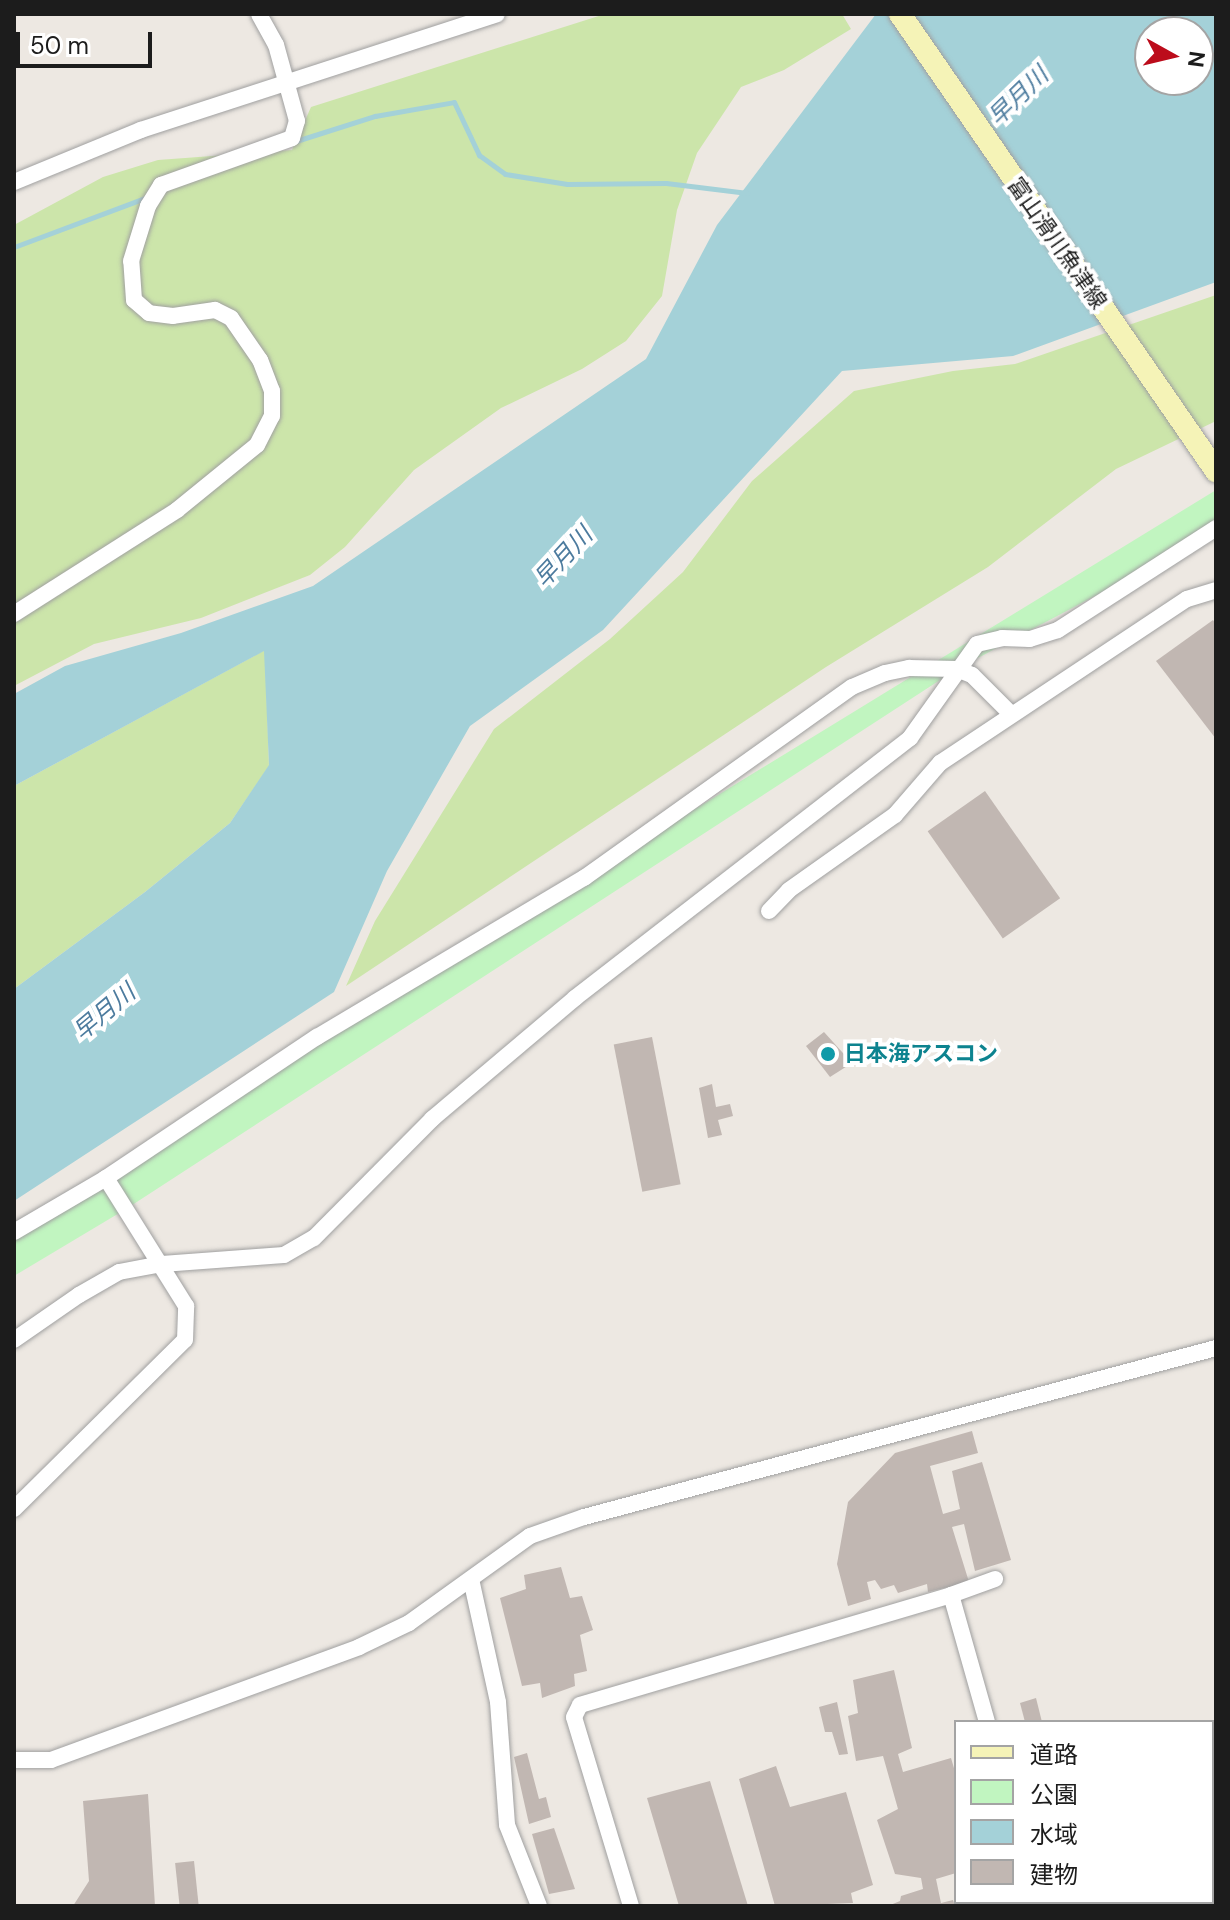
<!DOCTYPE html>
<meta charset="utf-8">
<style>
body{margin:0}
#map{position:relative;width:1230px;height:1920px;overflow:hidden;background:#ede8e2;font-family:"DM Sans","Noto Sans JP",sans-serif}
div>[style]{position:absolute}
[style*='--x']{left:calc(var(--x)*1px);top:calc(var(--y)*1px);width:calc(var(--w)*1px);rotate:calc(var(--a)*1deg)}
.grass>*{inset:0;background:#cce5aa}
.park>*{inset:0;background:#c1f5c0}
.water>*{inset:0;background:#a4d1d8}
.stream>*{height:5px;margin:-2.5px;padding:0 2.5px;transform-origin:2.5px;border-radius:2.5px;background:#a4d1d8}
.building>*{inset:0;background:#c1b7b2;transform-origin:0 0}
.roads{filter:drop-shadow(0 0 2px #a0a0a0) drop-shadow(0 0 2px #a0a0a0)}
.minor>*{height:16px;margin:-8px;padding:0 8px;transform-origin:8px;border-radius:8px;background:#fff}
.secondary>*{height:22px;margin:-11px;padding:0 11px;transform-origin:11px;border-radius:11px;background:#f5f3b7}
.dots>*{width:22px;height:22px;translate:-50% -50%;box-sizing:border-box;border:4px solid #fff;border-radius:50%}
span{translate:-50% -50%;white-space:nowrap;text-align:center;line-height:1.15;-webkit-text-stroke:8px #fff;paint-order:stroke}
.street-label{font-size:22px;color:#1c1c1c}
.culture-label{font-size:22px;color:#0d838f;font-weight:700}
.left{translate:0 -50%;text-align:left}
.water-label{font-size:24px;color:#4c7b9e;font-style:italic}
.frame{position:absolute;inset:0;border:16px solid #1c1c1c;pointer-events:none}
.legend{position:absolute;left:954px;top:1720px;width:260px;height:184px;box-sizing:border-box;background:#fff;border:2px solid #a4a4a4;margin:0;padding:10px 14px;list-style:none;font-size:24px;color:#1c1c1c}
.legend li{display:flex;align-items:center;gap:16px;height:40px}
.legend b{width:40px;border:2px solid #a4a4a4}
.north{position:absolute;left:1134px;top:16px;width:80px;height:80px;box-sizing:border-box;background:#fff;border:2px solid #a4a4a4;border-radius:50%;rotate:98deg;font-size:22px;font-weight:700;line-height:32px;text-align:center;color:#1c1c1c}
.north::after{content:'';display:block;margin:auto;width:28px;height:36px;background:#bc0c1b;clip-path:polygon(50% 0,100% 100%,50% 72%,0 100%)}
.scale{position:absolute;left:16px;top:32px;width:136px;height:36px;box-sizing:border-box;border:4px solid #1c1c1c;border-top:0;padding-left:10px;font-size:24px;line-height:28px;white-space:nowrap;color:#1c1c1c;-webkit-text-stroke:6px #fff;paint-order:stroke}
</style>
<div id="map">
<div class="grass">
<div style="clip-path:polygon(605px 14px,842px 14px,851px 29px,784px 70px,741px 87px,697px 153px,677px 210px,662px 296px,626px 341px,582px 369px,501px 408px,414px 470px,345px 547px,310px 575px,201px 618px,94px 644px,14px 686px,14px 225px,103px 177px,158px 160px,292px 150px,311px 107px)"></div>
<div style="clip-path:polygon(1216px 295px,1216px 421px,1116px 469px,988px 567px,826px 667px,346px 986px,375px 921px,494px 729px,610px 639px,683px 572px,752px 481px,854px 391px,953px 371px,1015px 364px)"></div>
<div style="clip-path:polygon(265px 650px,269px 766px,230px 823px,145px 892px,14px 989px,14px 786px)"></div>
</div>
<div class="park">
<div style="clip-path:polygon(1216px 490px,1216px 532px,957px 669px,126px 1209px,14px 1276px,14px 1239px,558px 893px)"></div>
</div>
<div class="water">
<div style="clip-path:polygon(evenodd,876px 14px,1216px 14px,1216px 282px,1013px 356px,842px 371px,603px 630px,470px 726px,387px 871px,334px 992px,14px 1201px,14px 989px,145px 892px,230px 823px,269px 765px,264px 651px,14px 786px,14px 694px,65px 666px,181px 633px,313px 586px,646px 359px,717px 225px,876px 14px,1150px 32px,1198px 32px,1198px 80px,1150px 80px,1150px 32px)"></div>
</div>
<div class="stream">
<div style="--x:296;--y:141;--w:83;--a:-17.6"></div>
<div style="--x:375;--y:116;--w:80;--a:-10"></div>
<div style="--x:454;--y:102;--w:59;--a:64.7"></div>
<div style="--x:479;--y:155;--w:32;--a:36"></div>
<div style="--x:505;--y:174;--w:63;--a:9.2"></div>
<div style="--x:567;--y:184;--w:99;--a:-0.6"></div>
<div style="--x:666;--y:183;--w:82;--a:7"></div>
<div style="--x:14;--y:247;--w:143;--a:-20.5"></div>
</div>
<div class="building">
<div style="clip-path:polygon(1213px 620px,1216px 624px,1216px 739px,1156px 661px)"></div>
<div style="left:985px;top:791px;width:131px;height:70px;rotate:55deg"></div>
<div style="clip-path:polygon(824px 1032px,852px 1063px,830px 1077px,806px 1046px)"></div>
<div style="left:652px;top:1037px;width:150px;height:39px;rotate:79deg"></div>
<div style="clip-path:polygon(712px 1084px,716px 1107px,730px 1104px,733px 1116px,718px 1120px,722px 1135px,708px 1138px,699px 1088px)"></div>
<div style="clip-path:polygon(972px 1431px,978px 1453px,930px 1466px,943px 1514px,960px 1509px,952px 1471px,982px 1462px,1011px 1560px,975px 1571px,964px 1524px,952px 1527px,969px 1582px,928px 1592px,927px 1584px,898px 1593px,894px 1585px,881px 1589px,875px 1580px,867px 1582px,871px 1599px,848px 1606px,837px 1564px,848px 1502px,895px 1453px)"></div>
<div style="clip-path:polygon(561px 1567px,570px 1598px,582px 1596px,593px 1630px,580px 1635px,587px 1671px,574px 1674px,575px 1686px,542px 1698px,540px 1683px,522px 1686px,500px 1598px,526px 1589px,524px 1575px)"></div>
<div style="clip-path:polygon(894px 1670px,912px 1748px,898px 1754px,903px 1772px,951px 1758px,956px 1775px,956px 1873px,936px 1879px,941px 1903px,953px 1900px,955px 1906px,888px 1906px,900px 1901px,901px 1896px,923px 1889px,921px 1878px,895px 1874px,877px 1820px,898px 1809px,883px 1756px,856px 1761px,848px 1716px,858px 1713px,853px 1680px)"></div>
<div style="clip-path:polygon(1036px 1698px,1042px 1722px,1025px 1722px,1020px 1703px)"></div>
<div style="clip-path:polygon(837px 1702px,848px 1754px,839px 1755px,832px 1732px,825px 1732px,819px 1707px)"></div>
<div style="clip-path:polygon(527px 1753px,539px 1799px,546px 1797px,551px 1817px,529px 1824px,514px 1757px)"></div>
<div style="left:1216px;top:1761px;width:48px;height:4px;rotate:90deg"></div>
<div style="clip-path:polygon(776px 1766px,790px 1807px,846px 1792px,873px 1885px,851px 1893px,853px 1903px,775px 1906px,739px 1779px)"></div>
<div style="clip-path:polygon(710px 1781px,748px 1906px,679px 1906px,647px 1798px)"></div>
<div style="clip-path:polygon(148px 1794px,155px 1906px,73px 1906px,89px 1881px,83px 1801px)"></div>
<div style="clip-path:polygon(554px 1828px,575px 1889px,549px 1894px,532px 1834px)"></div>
<div style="left:194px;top:1861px;width:45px;height:19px;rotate:84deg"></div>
</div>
<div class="roads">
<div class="minor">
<div style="--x:14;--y:182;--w:137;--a:-22.3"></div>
<div style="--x:141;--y:130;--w:374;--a:-18"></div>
<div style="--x:14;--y:614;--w:193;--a:-32.5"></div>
<div style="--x:177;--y:510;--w:103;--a:-39.1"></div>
<div style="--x:257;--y:445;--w:33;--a:-63"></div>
<div style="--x:272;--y:416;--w:25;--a:-90"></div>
<div style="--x:272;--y:391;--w:33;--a:-111"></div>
<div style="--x:260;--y:360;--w:51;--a:-124.6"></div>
<div style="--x:231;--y:318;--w:18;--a:-153"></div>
<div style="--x:215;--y:310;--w:42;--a:171.9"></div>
<div style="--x:173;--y:316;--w:24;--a:-173"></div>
<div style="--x:149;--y:313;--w:20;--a:-139"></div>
<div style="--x:134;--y:300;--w:39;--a:-94"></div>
<div style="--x:131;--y:261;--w:58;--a:-72.8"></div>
<div style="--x:148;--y:206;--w:25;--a:-58"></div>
<div style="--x:161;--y:185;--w:139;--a:-19.7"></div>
<div style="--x:292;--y:138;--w:18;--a:-74"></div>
<div style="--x:297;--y:121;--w:79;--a:-105.4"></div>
<div style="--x:276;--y:45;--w:35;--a:-119"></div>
<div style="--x:769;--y:911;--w:29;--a:-46"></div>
<div style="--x:789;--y:890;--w:130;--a:-35.3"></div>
<div style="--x:895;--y:815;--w:69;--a:-49.1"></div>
<div style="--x:940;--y:763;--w:296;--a:-33.6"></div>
<div style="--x:1187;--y:599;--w:30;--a:-17"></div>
<div style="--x:14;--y:1232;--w:107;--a:-30.4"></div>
<div style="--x:106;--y:1178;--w:254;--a:-33.8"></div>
<div style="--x:317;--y:1037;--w:311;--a:-30.8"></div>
<div style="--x:584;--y:878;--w:329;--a:-35.5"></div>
<div style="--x:852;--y:687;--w:36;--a:-23"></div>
<div style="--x:885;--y:673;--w:25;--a:-12"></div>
<div style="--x:909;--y:668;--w:48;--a:1.2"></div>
<div style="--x:957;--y:669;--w:16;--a:22"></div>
<div style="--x:972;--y:675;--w:54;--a:45"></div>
<div style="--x:14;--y:1340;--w:79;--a:-34.7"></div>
<div style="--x:79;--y:1295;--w:46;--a:-29.9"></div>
<div style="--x:119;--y:1272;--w:44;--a:-10.5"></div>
<div style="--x:162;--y:1264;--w:122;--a:-4.2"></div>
<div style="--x:284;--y:1255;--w:34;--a:-30"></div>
<div style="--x:314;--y:1238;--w:168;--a:-45.2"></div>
<div style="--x:432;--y:1119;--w:187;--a:-40.2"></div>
<div style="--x:575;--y:998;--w:424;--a:-37.8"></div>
<div style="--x:910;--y:738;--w:115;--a:-54.5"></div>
<div style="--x:977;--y:644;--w:26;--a:-13"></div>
<div style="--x:1002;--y:638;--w:28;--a:2"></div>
<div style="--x:1030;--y:639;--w:29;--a:-18"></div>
<div style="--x:1058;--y:630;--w:188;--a:-32.8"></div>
<div style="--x:14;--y:1509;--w:240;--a:-44.7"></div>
<div style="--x:185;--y:1340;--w:34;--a:-88"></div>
<div style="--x:186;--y:1306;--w:151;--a:-122"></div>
<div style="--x:471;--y:1579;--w:126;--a:77.6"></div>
<div style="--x:498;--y:1702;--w:123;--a:85.8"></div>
<div style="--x:507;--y:1825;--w:87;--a:68.4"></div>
<div style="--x:987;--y:1722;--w:132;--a:-105.8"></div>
<div style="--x:951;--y:1595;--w:47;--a:-20"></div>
<div style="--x:14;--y:1760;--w:37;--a:0"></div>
<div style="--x:51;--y:1760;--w:328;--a:-20.1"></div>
<div style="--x:359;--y:1647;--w:55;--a:-25.6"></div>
<div style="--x:409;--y:1623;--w:149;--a:-35.7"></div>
<div style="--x:530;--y:1536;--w:57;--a:-19.4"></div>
<div style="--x:584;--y:1517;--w:654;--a:-14.97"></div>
<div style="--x:1028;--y:1902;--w:4;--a:76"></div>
<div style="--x:1081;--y:1902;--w:4;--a:76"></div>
<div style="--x:631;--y:1906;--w:197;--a:-106.8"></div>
<div style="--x:574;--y:1717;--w:13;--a:-63"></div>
<div style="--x:580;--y:1705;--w:387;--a:-16.5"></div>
</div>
<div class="secondary">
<div style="--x:900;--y:14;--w:556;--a:55.34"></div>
</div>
</div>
<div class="dots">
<div style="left:828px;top:1054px;background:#0f9aa8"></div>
</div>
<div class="street-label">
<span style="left:1057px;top:243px;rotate:55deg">富山滑川魚津線</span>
</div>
<div class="culture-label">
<span class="left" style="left:844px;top:1054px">日本海アスコン</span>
</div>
<div class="water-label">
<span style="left:1018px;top:96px;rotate:-44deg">早月川</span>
<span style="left:563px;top:557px;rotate:-47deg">早月川</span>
<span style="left:104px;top:1012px;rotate:-40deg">早月川</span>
</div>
<div class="frame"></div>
<ul class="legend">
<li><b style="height:10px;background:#f5f3b7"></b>道路</li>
<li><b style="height:22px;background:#c1f5c0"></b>公園</li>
<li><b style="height:22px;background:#a4d1d8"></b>水域</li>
<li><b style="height:22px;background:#c1b7b2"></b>建物</li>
</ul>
<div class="north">N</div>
<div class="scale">50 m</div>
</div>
